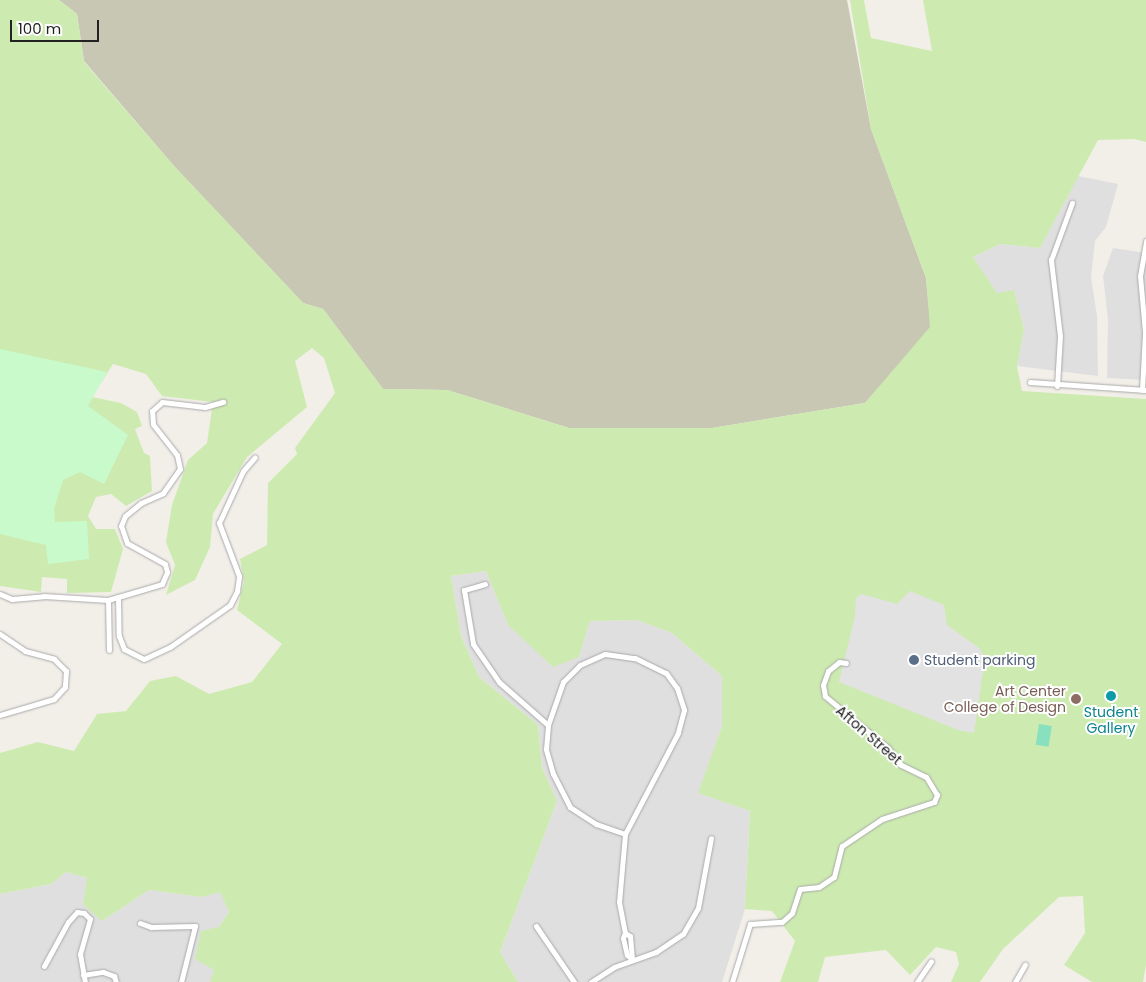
<!DOCTYPE html>
<style>
body{margin:0}
#map{position:relative;width:1146px;height:982px;overflow:hidden;background:#f2efe9;font-family:Poppins,sans-serif}
div>[style]{position:absolute}
[style*='--x']{left:calc(var(--x)*1px);top:calc(var(--y)*1px);width:calc(var(--w)*1px);rotate:calc(var(--a)*1deg)}
.residential>*{inset:0;background:#e0dfdf}
.construction>*{inset:0;background:#c7c7b4}
.grass>*{inset:0;background:#cdebb0}
.park>*{inset:0;background:#c8facc}
.pitch>*{inset:0;background:#88e0be;transform-origin:0 0}
.parking>*{inset:0;background:#e2e2e2}
.roads{filter:drop-shadow(0 0 1px #a9a9a9) drop-shadow(0 0 1px #a9a9a9)}
.minor>*{height:5px;margin:-2.5px;padding:0 2.5px;transform-origin:2.5px;border-radius:2.5px;background:#fff}
.dots>*{width:14px;height:14px;translate:-50% -50%;box-sizing:border-box;border:2px solid #fff;border-radius:50%}
span{translate:-50% -50%;white-space:nowrap;text-align:center;line-height:1.15;-webkit-text-stroke:4px #fff;paint-order:stroke}
.service-label{font-size:14px;color:#4e5e75}
.left{translate:0 -50%;text-align:left}
.education-label{font-size:14px;color:#785e54}
.right{translate:-100% -50%;text-align:right}
.culture-label{font-size:14px;color:#0d838f}
.street-label{font-size:14px;color:#222}
.scale{position:absolute;left:10px;top:20px;width:89px;height:22px;box-sizing:border-box;border:2px solid #222;border-top:0;padding-left:6px;font-size:15px;line-height:18px;white-space:nowrap;color:#222;-webkit-text-stroke:4px #fff;paint-order:stroke}
</style>
<div id="map">
<div class="residential">
<div style="clip-path:polygon(1078px 176px,1118px 184px,1106px 227px,1095px 241px,1091px 277px,1097px 316px,1098px 376px,1017px 366px,1024px 329px,1014px 290px,997px 294px,973px 257px,1000px 244px,1040px 248px)"></div>
<div style="clip-path:polygon(1113px 248px,1146px 253px,1146px 380px,1107px 378px,1108px 319px,1103px 276px)"></div>
<div style="clip-path:polygon(486px 571px,508px 625px,579px 657px,590px 621px,637px 620px,672px 633px,722px 676px,722px 726px,699px 793px,750px 811px,745px 909px,722px 982px,518px 982px,500px 952px,557px 801px,542px 768px,538px 725px,479px 677px,461px 636px,451px 576px)"></div>
<div style="clip-path:polygon(66px 872px,87px 878px,102px 921px,149px 890px,202px 897px,220px 891px,229px 912px,219px 927px,215px 970px,210px 982px,0 982px,0 894px,51px 884px)"></div>
</div>
<div class="construction">
<div style="clip-path:polygon(59px 0,847px 0,871px 129px,926px 278px,931px 328px,865px 403px,712px 428px,569px 428px,447px 390px,383px 389px,323px 309px,303px 303px,174px 166px,84px 61px,77px 14px)"></div>
</div>
<div class="grass">
<div style="clip-path:polygon(0 0,59px 0,77px 14px,84px 62px,174px 166px,303px 303px,323px 309px,383px 389px,447px 390px,569px 428px,712px 428px,865px 403px,930px 327px,926px 278px,871px 129px,850px 0,864px 0,871px 38px,932px 51px,923px 0,1146px 0,1146px 142px,1134px 139px,1098px 140px,1040px 248px,1000px 244px,973px 257px,997px 293px,1014px 290px,1024px 329px,1017px 366px,1022px 391px,1146px 399px,1146px 964px,1143px 982px,1092px 982px,1064px 965px,1085px 933px,1083px 896px,1059px 897px,1003px 949px,980px 982px,951px 982px,959px 964px,956px 952px,936px 947px,910px 975px,886px 950px,825px 957px,818px 982px,780px 982px,795px 941px,772px 911px,745px 909px,750px 811px,698px 793px,722px 726px,722px 676px,672px 633px,637px 620px,590px 621px,579px 657px,553px 667px,508px 625px,486px 571px,451px 576px,461px 636px,479px 677px,538px 725px,542px 768px,557px 801px,500px 952px,518px 982px,210px 982px,214px 970px,195px 959px,201px 931px,219px 927px,229px 912px,220px 892px,202px 897px,149px 890px,102px 921px,83px 904px,87px 878px,66px 872px,51px 884px,0 894px,0 753px,38px 742px,74px 751px,97px 714px,126px 711px,150px 681px,176px 676px,209px 694px,252px 682px,282px 644px,237px 610px,244px 581px,240px 559px,267px 545px,268px 483px,297px 454px,295px 448px,335px 393px,324px 358px,312px 348px,295px 361px,307px 407px,247px 457px,213px 514px,210px 547px,195px 580px,166px 595px,175px 565px,166px 542px,172px 505px,188px 460px,207px 443px,213px 402px,162px 396px,146px 374px,113px 364px,92px 397px,121px 403px,137px 412px,142px 426px,135px 429px,144px 453px,150px 456px,152px 491px,126px 506px,111px 494px,96px 497px,88px 516px,96px 529px,115px 529px,123px 549px,111px 592px,67px 593px,67px 579px,42px 577px,41px 592px,0 586px)"></div>
</div>
<div class="park">
<div style="clip-path:polygon(0 349px,107px 372px,88px 406px,128px 435px,104px 484px,80px 472px,63px 480px,54px 509px,55px 522px,87px 521px,89px 559px,48px 564px,46px 545px,0 534px)"></div>
</div>
<div class="pitch">
<div style="left:1039px;top:724px;width:13px;height:21px;rotate:9deg"></div>
</div>
<div class="parking">
<div style="clip-path:polygon(910px 591px,944px 605px,947px 625px,979px 648px,985px 658px,974px 733px,958px 730px,839px 682px,855px 616px,856px 598px,862px 594px,897px 604px)"></div>
</div>
<div class="roads">
<div class="minor">
<div style="--x:1030;--y:382;--w:116;--a:3.9"></div>
<div style="--x:1057;--y:386;--w:50;--a:-86.6"></div>
<div style="--x:1060;--y:336;--w:77;--a:-96.8"></div>
<div style="--x:1051;--y:260;--w:61;--a:-69.8"></div>
<div style="--x:1142;--y:390;--w:58;--a:-87"></div>
<div style="--x:1145;--y:332;--w:56;--a:-95.1"></div>
<div style="--x:1140;--y:276;--w:36;--a:-80"></div>
<div style="--x:485;--y:584;--w:22;--a:164"></div>
<div style="--x:464;--y:590;--w:55;--a:80.5"></div>
<div style="--x:473;--y:644;--w:46;--a:55.6"></div>
<div style="--x:499;--y:682;--w:65;--a:41.3"></div>
<div style="--x:0;--y:594;--w:13;--a:23"></div>
<div style="--x:12;--y:599;--w:32;--a:-5"></div>
<div style="--x:44;--y:596;--w:64;--a:3.6"></div>
<div style="--x:108;--y:600;--w:56;--a:-16.5"></div>
<div style="--x:162;--y:584;--w:13;--a:-67"></div>
<div style="--x:167;--y:572;--w:8;--a:-104"></div>
<div style="--x:165;--y:564;--w:43;--a:-151.1"></div>
<div style="--x:127;--y:543;--w:18;--a:-109"></div>
<div style="--x:121;--y:526;--w:11;--a:-68"></div>
<div style="--x:125;--y:516;--w:21;--a:-39"></div>
<div style="--x:141;--y:503;--w:24;--a:-24"></div>
<div style="--x:163;--y:493;--w:29;--a:-55"></div>
<div style="--x:180;--y:469;--w:14;--a:-102"></div>
<div style="--x:177;--y:455;--w:39;--a:-128"></div>
<div style="--x:153;--y:424;--w:13;--a:-94"></div>
<div style="--x:152;--y:411;--w:13;--a:-42"></div>
<div style="--x:162;--y:402;--w:43;--a:6.6"></div>
<div style="--x:205;--y:407;--w:19;--a:-16"></div>
<div style="--x:118;--y:597;--w:39;--a:89"></div>
<div style="--x:119;--y:636;--w:14;--a:69"></div>
<div style="--x:124;--y:649;--w:22;--a:27"></div>
<div style="--x:144;--y:659;--w:29;--a:-25"></div>
<div style="--x:170;--y:647;--w:73;--a:-35"></div>
<div style="--x:230;--y:605;--w:16;--a:-63"></div>
<div style="--x:237;--y:591;--w:15;--a:-82"></div>
<div style="--x:239;--y:576;--w:57;--a:-110.7"></div>
<div style="--x:219;--y:523;--w:57;--a:-65.2"></div>
<div style="--x:243;--y:471;--w:18;--a:-49"></div>
<div style="--x:108;--y:600;--w:50;--a:88.9"></div>
<div style="--x:0;--y:634;--w:30;--a:34"></div>
<div style="--x:25;--y:651;--w:30;--a:15"></div>
<div style="--x:54;--y:659;--w:17;--a:45"></div>
<div style="--x:66;--y:671;--w:16;--a:94"></div>
<div style="--x:65;--y:687;--w:16;--a:133"></div>
<div style="--x:54;--y:699;--w:56;--a:163.5"></div>
<div style="--x:625;--y:834;--w:31;--a:-161"></div>
<div style="--x:596;--y:824;--w:31;--a:-147"></div>
<div style="--x:570;--y:807;--w:37;--a:-117"></div>
<div style="--x:553;--y:774;--w:26;--a:-106"></div>
<div style="--x:546;--y:749;--w:24;--a:-85"></div>
<div style="--x:548;--y:725;--w:46;--a:-70.8"></div>
<div style="--x:563;--y:682;--w:24;--a:-45"></div>
<div style="--x:580;--y:665;--w:27;--a:-24"></div>
<div style="--x:605;--y:654;--w:30;--a:8"></div>
<div style="--x:635;--y:658;--w:34;--a:26"></div>
<div style="--x:666;--y:673;--w:19;--a:54"></div>
<div style="--x:677;--y:688;--w:23;--a:72"></div>
<div style="--x:684;--y:710;--w:24;--a:105"></div>
<div style="--x:678;--y:733;--w:114;--a:117.7"></div>
<div style="--x:625;--y:834;--w:68;--a:95"></div>
<div style="--x:619;--y:902;--w:32;--a:79"></div>
<div style="--x:625;--y:933;--w:6;--a:31"></div>
<div style="--x:630;--y:936;--w:23;--a:85"></div>
<div style="--x:140;--y:923;--w:12;--a:20"></div>
<div style="--x:151;--y:927;--w:44;--a:-1.3"></div>
<div style="--x:195;--y:926;--w:58;--a:104"></div>
<div style="--x:536;--y:926;--w:68;--a:55.8"></div>
<div style="--x:625;--y:933;--w:5;--a:112"></div>
<div style="--x:623;--y:938;--w:17;--a:77"></div>
<div style="--x:627;--y:955;--w:6;--a:39"></div>
<div style="--x:44;--y:966;--w:50;--a:-61.4"></div>
<div style="--x:68;--y:922;--w:13;--a:-48"></div>
<div style="--x:77;--y:912;--w:7;--a:8"></div>
<div style="--x:84;--y:913;--w:8;--a:45"></div>
<div style="--x:90;--y:919;--w:36;--a:106"></div>
<div style="--x:80;--y:954;--w:28;--a:80"></div>
<div style="--x:83;--y:975;--w:20;--a:-9"></div>
<div style="--x:103;--y:972;--w:12;--a:20"></div>
<div style="--x:114;--y:976;--w:6;--a:72"></div>
<div style="--x:591;--y:982;--w:27;--a:-33"></div>
<div style="--x:614;--y:967;--w:45;--a:-19.7"></div>
<div style="--x:656;--y:952;--w:32;--a:-34"></div>
<div style="--x:683;--y:934;--w:30;--a:-60"></div>
<div style="--x:698;--y:908;--w:71;--a:-79.5"></div>
<div style="--x:732;--y:982;--w:61;--a:-72.8"></div>
<div style="--x:750;--y:924;--w:32;--a:-4"></div>
<div style="--x:782;--y:922;--w:13;--a:-42"></div>
<div style="--x:792;--y:913;--w:25;--a:-72"></div>
<div style="--x:800;--y:889;--w:19;--a:-6"></div>
<div style="--x:819;--y:887;--w:18;--a:-34"></div>
<div style="--x:834;--y:877;--w:32;--a:-76"></div>
<div style="--x:842;--y:846;--w:48;--a:-34"></div>
<div style="--x:882;--y:819;--w:55;--a:-18.1"></div>
<div style="--x:934;--y:802;--w:8;--a:-67"></div>
<div style="--x:937;--y:795;--w:21;--a:-121"></div>
<div style="--x:926;--y:777;--w:28;--a:-154"></div>
<div style="--x:901;--y:765;--w:21;--a:-127"></div>
<div style="--x:888;--y:748;--w:82;--a:-140.5"></div>
<div style="--x:825;--y:696;--w:11;--a:-100"></div>
<div style="--x:823;--y:685;--w:15;--a:-70"></div>
<div style="--x:828;--y:671;--w:14;--a:-39"></div>
<div style="--x:839;--y:662;--w:7;--a:8"></div>
<div style="--x:917;--y:982;--w:25;--a:-56"></div>
<div style="--x:1015;--y:982;--w:20;--a:-60"></div>
</div>
</div>
<div class="dots">
<div style="left:914px;top:660px;background:#5c6f8a"></div>
<div style="left:1111px;top:696px;background:#0f9aa8"></div>
<div style="left:1076px;top:699px;background:#8d6e63"></div>
</div>
<div class="service-label">
<span class="left" style="left:924px;top:660px">Student parking</span>
</div>
<div class="education-label">
<span class="right" style="left:1066px;top:699px">Art Center<br>College of Design</span>
</div>
<div class="culture-label">
<span style="left:1111px;top:720px">Student<br>Gallery</span>
</div>
<div class="street-label">
<span style="left:869px;top:735px;rotate:41deg">Afton Street</span>
</div>
<div class="scale">100 m</div>
</div>
